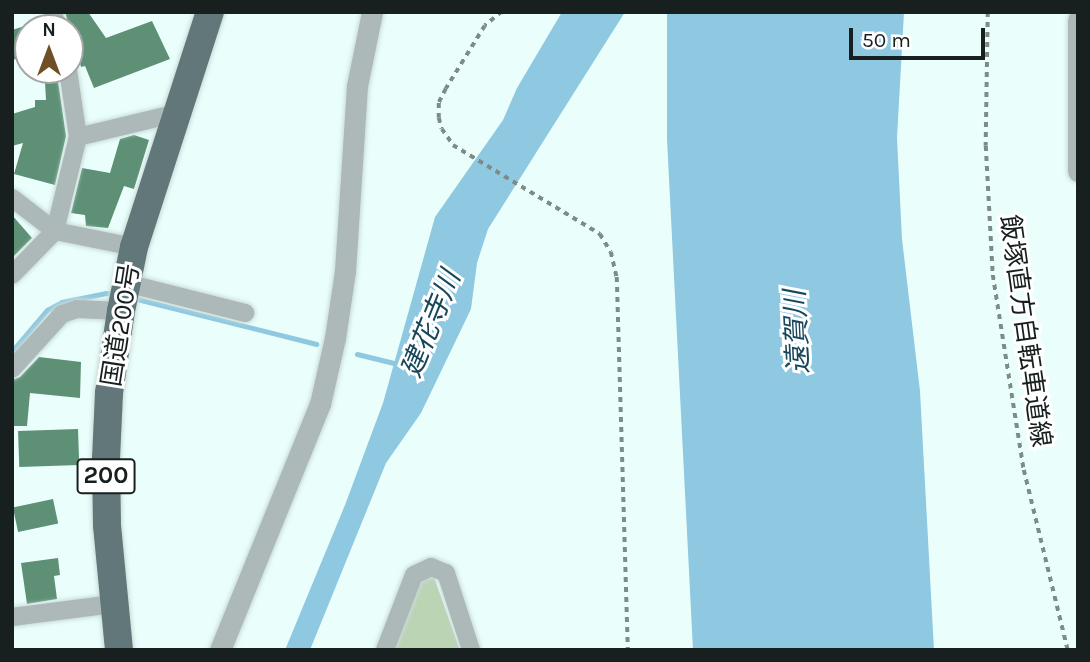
<!DOCTYPE html>
<meta charset="utf-8">
<style>
body{margin:0}
#map{position:relative;width:1090px;height:662px;overflow:hidden;background:#eafffb;font-family:Karla,"Noto Sans JP",sans-serif}
div>[style]{position:absolute}
[style*='--x']{left:calc(var(--x)*1px);top:calc(var(--y)*1px);width:calc(var(--w)*1px);rotate:calc(var(--a)*1deg)}
.green>*{inset:0;background:#bbd4b4}
.water>*{inset:0;background:#8fc8e1}
.stream>*{height:5px;margin:-2.5px;padding:0 2.5px;transform-origin:2.5px;border-radius:2.5px;background:#8fc8e1}
.building>*{inset:0;background:#5d9075;transform-origin:0 0}
.path>*{height:3.5px;margin-top:-1.75px;transform-origin:0;background:repeating-linear-gradient(90deg,#7d8c89 0 5px,transparent 0 10px)}
.roads{filter:drop-shadow(0 0 2px #c8dbd8) drop-shadow(0 0 2px #c8dbd8)}
.minor>*{height:18px;margin:-9px;padding:0 9px;transform-origin:9px;border-radius:9px;background:#adb8b9}
.tertiary>*{height:21px;margin:-10.5px;padding:0 10.5px;transform-origin:10.5px;border-radius:10.5px;background:#adb8b9}
.trunk>*{height:28px;margin:-14px;padding:0 14px;transform-origin:14px;border-radius:14px;background:#62777a}
span{translate:-50% -50%;white-space:nowrap;text-align:center;line-height:1.15;-webkit-text-stroke:6px #fff;paint-order:stroke}
.shield-label span{padding:2px 5px;background:#fff;border:2px solid;border-radius:5px;-webkit-text-stroke-width:0}
.shield-label{font-size:24px;color:#17201f;font-weight:700}
.street-label{font-size:26px;color:#17201f}
.water-label{font-size:28px;color:#18475a;font-style:italic}
.frame{position:absolute;inset:0;border:14px solid #17201f;pointer-events:none}
.north{position:absolute;left:14px;top:14px;width:70px;height:70px;box-sizing:border-box;background:#fff;border:2px solid #a2a6a5;border-radius:50%;rotate:0deg;font-size:19px;font-weight:700;line-height:28px;text-align:center;color:#17201f}
.north::after{content:'';display:block;margin:auto;width:24px;height:32px;background:#6f4f25;clip-path:polygon(50% 0,100% 100%,50% 72%,0 100%)}
.scale{position:absolute;left:849px;top:28px;width:136px;height:32px;box-sizing:border-box;border:4px solid #17201f;border-top:0;padding-left:9px;font-size:21px;line-height:24px;white-space:nowrap;color:#17201f;-webkit-text-stroke:5px #fff;paint-order:stroke}
</style>
<div id="map">
<div class="green">
<div style="clip-path:polygon(425px 577px,434px 577px,460px 650px,393px 650px,418px 581px)"></div>
</div>
<div class="water">
<div style="clip-path:polygon(562px 12px,625px 12px,488px 229px,477px 263px,471px 309px,421px 413px,386px 463px,310px 650px,285px 650px,345px 505px,383px 403px,435px 217px,503px 120px,517px 88px)"></div>
<div style="clip-path:polygon(667px 12px,904px 12px,897px 138px,902px 239px,920px 391px,934px 650px,693px 650px,667px 139px)"></div>
</div>
<div class="stream">
<div style="--x:133;--y:298;--w:189;--a:14.1"></div>
<div style="--x:12;--y:351;--w:54;--a:-49.5"></div>
<div style="--x:47;--y:310;--w:17;--a:-28"></div>
<div style="--x:62;--y:302;--w:45;--a:-11.6"></div>
<div style="--x:106;--y:293;--w:11;--a:10"></div>
<div style="--x:357;--y:354;--w:42;--a:13.7"></div>
</div>
<div class="building">
<div style="clip-path:polygon(65px 12px,88px 12px,106px 38px,152px 21px,170px 59px,94px 88px,85px 66px,81px 67px)"></div>
<div style="clip-path:polygon(28px 25px,28px 56px,12px 60px,12px 30px)"></div>
<div style="clip-path:polygon(58px 81px,66px 136px,55px 185px,14px 174px,23px 143px,12px 146px,12px 114px,35px 107px,35px 100px,46px 100px,45px 82px)"></div>
<div style="clip-path:polygon(134px 135px,149px 140px,134px 189px,124px 186px,108px 228px,86px 226px,85px 215px,71px 213px,82px 168px,110px 173px,120px 139px)"></div>
<div style="clip-path:polygon(12px 215px,32px 238px,12px 258px)"></div>
<div style="clip-path:polygon(39px 357px,81px 362px,80px 398px,30px 393px,27px 426px,12px 426px,12px 380px,20px 377px)"></div>
<div style="left:78px;top:429px;width:36px;height:60px;rotate:88deg"></div>
<div style="left:53px;top:499px;width:25px;height:41px;rotate:78deg"></div>
<div style="clip-path:polygon(58px 558px,60px 575px,54px 576px,57px 599px,27px 604px,21px 563px)"></div>
</div>
<div class="path">
<div style="--x:502;--y:12;--w:22;--a:141"></div>
<div style="--x:485;--y:26;--w:74;--a:121.8"></div>
<div style="--x:446;--y:89;--w:16;--a:117"></div>
<div style="--x:439;--y:103;--w:15;--a:90"></div>
<div style="--x:439;--y:118;--w:11;--a:75"></div>
<div style="--x:442;--y:129;--w:19;--a:55"></div>
<div style="--x:453;--y:145;--w:172;--a:31.2"></div>
<div style="--x:600;--y:234;--w:21;--a:59"></div>
<div style="--x:611;--y:252;--w:26;--a:77"></div>
<div style="--x:617;--y:277;--w:373;--a:88.3"></div>
<div style="--x:988;--y:12;--w:134;--a:90.9"></div>
<div style="--x:986;--y:146;--w:129;--a:86.9"></div>
<div style="--x:993;--y:275;--w:197;--a:81"></div>
<div style="--x:1024;--y:470;--w:185;--a:76.3"></div>
</div>
<div class="roads">
<div class="minor">
<div style="--x:53;--y:12;--w:16;--a:76"></div>
<div style="--x:78;--y:137;--w:103;--a:-13.5"></div>
<div style="--x:12;--y:198;--w:54;--a:37.5"></div>
<div style="--x:55;--y:231;--w:81;--a:11.4"></div>
<div style="--x:12;--y:275;--w:62;--a:-45.7"></div>
<div style="--x:55;--y:231;--w:97;--a:-76.3"></div>
<div style="--x:78;--y:137;--w:68;--a:-98.5"></div>
<div style="--x:126;--y:283;--w:123;--a:14.1"></div>
<div style="--x:12;--y:369;--w:74;--a:-47.7"></div>
<div style="--x:62;--y:314;--w:16;--a:-18"></div>
<div style="--x:77;--y:309;--w:44;--a:2.6"></div>
<div style="--x:12;--y:617;--w:102;--a:-7.3"></div>
<div style="--x:385;--y:650;--w:80;--a:-68.9"></div>
<div style="--x:414;--y:575;--w:19;--a:-25"></div>
<div style="--x:431;--y:567;--w:16;--a:22"></div>
<div style="--x:446;--y:573;--w:81;--a:72"></div>
</div>
<div class="tertiary">
<div style="--x:1078;--y:20;--w:151;--a:90"></div>
<div style="--x:220;--y:650;--w:266;--a:-67.9"></div>
<div style="--x:320;--y:404;--w:68;--a:-77.2"></div>
<div style="--x:335;--y:338;--w:68;--a:-81.5"></div>
<div style="--x:345;--y:271;--w:185;--a:-86.3"></div>
<div style="--x:357;--y:86;--w:76;--a:-78.5"></div>
</div>
<div class="trunk">
<div style="--x:119;--y:650;--w:126;--a:-95.5"></div>
<div style="--x:107;--y:525;--w:66;--a:-90.9"></div>
<div style="--x:106;--y:459;--w:66;--a:-87.4"></div>
<div style="--x:109;--y:393;--w:83;--a:-81.7"></div>
<div style="--x:121;--y:311;--w:65;--a:-78.5"></div>
<div style="--x:134;--y:247;--w:247;--a:-72.1"></div>
</div>
</div>
<div class="shield-label">
<span style="left:106px;top:476px">200</span>
</div>
<div class="street-label">
<span style="left:121px;top:325px;rotate:-81deg">国道200号</span>
<span style="left:1025px;top:331px;rotate:82deg">飯塚直方自転車道線</span>
</div>
<div class="water-label">
<span style="left:431px;top:324px;rotate:-68deg">建花寺川</span>
<span style="left:797px;top:332px;rotate:-93deg">遠賀川</span>
</div>
<div class="frame"></div>
<div class="north">N</div>
<div class="scale">50 m</div>
</div>
